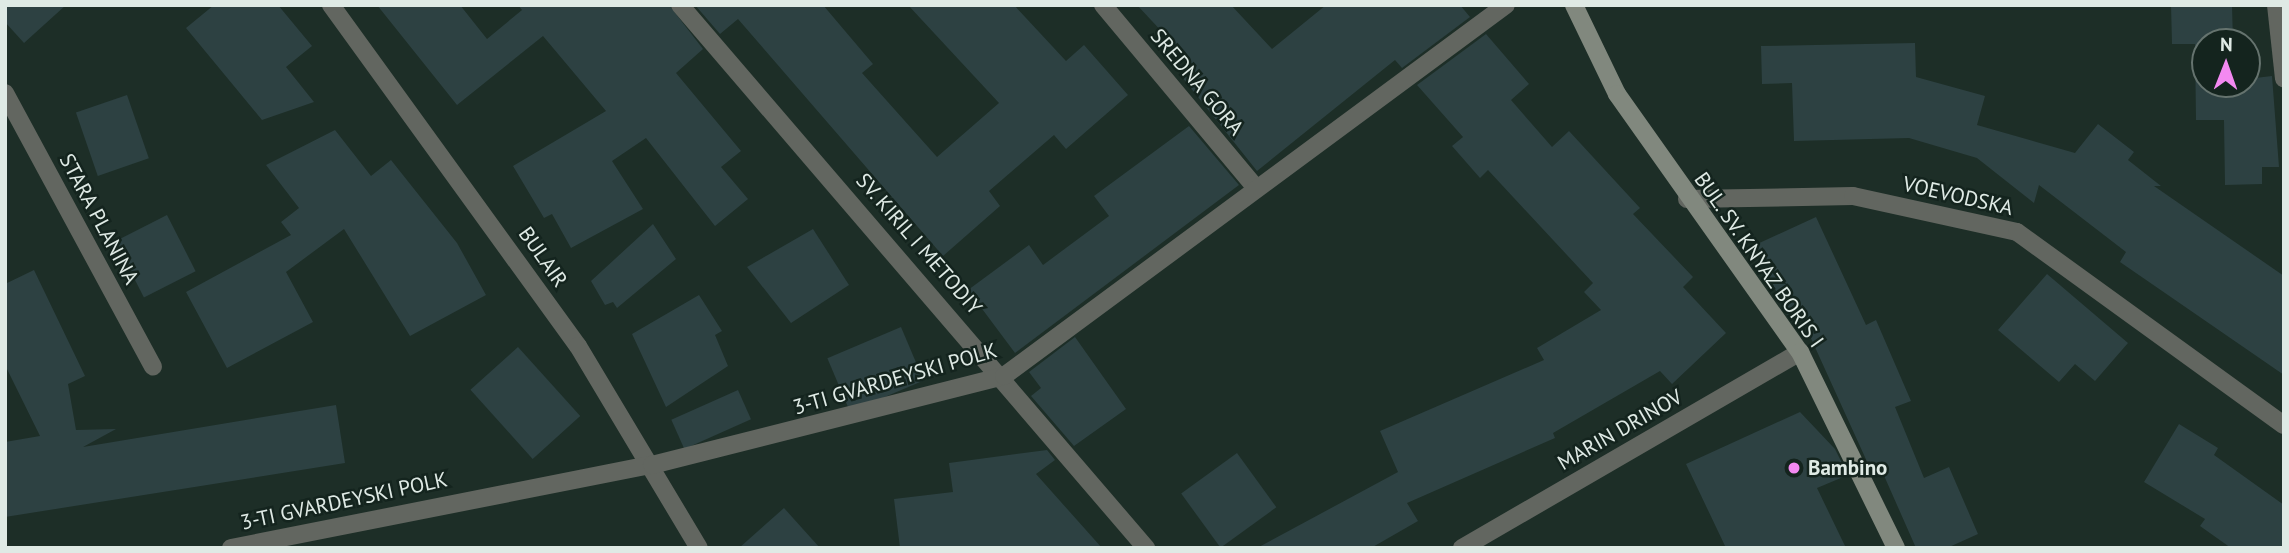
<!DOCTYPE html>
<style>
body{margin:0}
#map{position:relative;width:2289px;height:553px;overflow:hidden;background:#1d2e27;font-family:"PT Sans",sans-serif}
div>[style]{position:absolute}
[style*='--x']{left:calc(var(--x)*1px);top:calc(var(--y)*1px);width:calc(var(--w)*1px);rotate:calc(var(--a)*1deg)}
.building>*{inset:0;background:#2d4142;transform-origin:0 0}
.lane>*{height:18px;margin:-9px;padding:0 9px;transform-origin:9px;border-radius:9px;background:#626660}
.street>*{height:18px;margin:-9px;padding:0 9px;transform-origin:9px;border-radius:9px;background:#626660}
.secondary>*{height:18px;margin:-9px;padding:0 9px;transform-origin:9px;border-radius:9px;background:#81887e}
.dots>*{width:19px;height:19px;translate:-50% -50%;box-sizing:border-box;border:4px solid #14241e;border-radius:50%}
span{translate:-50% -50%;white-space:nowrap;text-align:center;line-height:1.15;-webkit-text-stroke:5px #14241e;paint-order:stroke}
.street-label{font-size:21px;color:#dfeae5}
.poi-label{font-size:21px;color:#dfeae5;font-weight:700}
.left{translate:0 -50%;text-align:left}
.frame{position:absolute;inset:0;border:7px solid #dfeae5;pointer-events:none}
.north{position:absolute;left:2191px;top:28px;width:70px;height:70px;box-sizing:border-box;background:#14241e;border:2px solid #65736e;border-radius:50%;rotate:1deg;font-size:19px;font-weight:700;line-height:28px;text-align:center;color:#dfeae5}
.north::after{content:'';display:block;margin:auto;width:24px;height:32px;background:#f389f1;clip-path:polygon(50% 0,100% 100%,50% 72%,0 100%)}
</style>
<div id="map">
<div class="building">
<div style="clip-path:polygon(5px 5px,66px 5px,24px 43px,5px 22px)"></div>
<div style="clip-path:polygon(214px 5px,278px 5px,312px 46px,286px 67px,314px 102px,262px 120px,186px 28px)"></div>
<div style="clip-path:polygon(377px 5px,460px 5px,487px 39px,522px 10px,518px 5px,669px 5px,703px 49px,676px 73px,741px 151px,721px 167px,748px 199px,715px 226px,646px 138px,612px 161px,643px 209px,571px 248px,552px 214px,544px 218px,513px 166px,606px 111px,543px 36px,457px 105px)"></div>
<div style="clip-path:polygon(695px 5px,823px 5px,873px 64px,862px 73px,937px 157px,999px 103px,908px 5px,1014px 5px,1066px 61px,1084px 45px,1128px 95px,1066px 149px,1054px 135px,989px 191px,1000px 206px,943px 256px,738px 19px,720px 34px)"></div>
<div style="clip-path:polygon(1137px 5px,1231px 5px,1272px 49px,1326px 5px,1460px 5px,1470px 17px,1402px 68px,1395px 60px,1257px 171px,1182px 77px,1194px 66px)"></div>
<div style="clip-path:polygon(2171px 5px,2232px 5px,2233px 42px,2205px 42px,2205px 84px,2272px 76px,2279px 167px,2262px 167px,2262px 184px,2225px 185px,2224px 120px,2196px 120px,2195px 44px,2172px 44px)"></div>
<div style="clip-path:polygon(1486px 34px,1529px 84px,1511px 100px,1552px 147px,1569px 131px,1640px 208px,1633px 214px,1693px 277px,1683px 287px,1726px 333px,1672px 384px,1660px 371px,1553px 433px,1555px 438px,1407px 503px,1418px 521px,1371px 548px,1257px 548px,1398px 472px,1380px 431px,1544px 360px,1537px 348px,1601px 310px,1584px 292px,1593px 283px,1488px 170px,1480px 178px,1452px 146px,1463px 137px,1417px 85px)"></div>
<div style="clip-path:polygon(1915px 43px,1916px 77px,1985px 96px,1977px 125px,2075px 153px,2098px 124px,2134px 152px,2128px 160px,2161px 186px,2154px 186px,2284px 276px,2284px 375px,2120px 262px,2126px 252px,2039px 185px,2034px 203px,1977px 158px,1909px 138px,1794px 141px,1792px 83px,1762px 84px,1761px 46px)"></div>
<div style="left:127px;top:95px;width:67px;height:54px;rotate:71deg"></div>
<div style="clip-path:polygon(1189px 126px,1239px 185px,1015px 353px,968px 290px,1029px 245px,1043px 265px,1109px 216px,1094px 196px)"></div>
<div style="clip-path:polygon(335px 130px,371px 176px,391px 160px,457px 243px,486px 295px,410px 336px,344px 229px,286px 272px,313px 322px,227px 368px,186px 292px,291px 235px,281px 222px,299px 208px,266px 165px)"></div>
<div style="left:167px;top:215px;width:63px;height:58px;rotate:63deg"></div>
<div style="clip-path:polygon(1816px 217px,1866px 325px,1876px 320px,1911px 401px,1895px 407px,1924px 478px,1949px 467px,1978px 534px,1947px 548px,1916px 548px,1878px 462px,1869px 466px,1799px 312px,1787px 315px,1755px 245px)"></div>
<div style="clip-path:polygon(653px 224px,676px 259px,617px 308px,613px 302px,605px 305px,591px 281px)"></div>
<div style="clip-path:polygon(813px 229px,849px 285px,791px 323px,747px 267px)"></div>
<div style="clip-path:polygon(34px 270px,85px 376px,68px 384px,76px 430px,116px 429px,83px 447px,336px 405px,345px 463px,5px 517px,5px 442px,40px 436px,5px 365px,5px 284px)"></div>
<div style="clip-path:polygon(2047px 274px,2128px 343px,2095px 381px,2075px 364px,2059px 382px,1998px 330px)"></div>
<div style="clip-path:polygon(699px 295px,722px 331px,715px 335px,728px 366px,666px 407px,632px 334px)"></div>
<div style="left:901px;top:327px;width:58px;height:80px;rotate:67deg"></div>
<div style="clip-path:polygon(1075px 337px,1126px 409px,1074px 446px,1031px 396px,1041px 388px,1029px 372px)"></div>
<div style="left:518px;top:347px;width:93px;height:64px;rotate:48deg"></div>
<div style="left:738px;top:390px;width:32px;height:73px;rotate:66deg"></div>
<div style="clip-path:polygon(1800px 412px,1835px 449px,1848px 475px,1817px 488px,1846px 548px,1726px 548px,1686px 464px)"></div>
<div style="clip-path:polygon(2179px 424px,2218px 448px,2214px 455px,2284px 505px,2284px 548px,2231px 548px,2200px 526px,2205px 519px,2144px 482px)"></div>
<div style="clip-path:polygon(1047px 450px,1055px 460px,1036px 474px,1102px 548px,900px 548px,894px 499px,953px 492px,949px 463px)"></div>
<div style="left:1237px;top:453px;width:67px;height:69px;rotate:54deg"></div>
<div style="clip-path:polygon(784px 508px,820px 548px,739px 548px)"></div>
</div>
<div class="lane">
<div style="--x:2276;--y:5;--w:74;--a:83.8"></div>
</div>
<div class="street">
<div style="--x:331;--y:5;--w:421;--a:54.1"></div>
<div style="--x:578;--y:346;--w:235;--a:59.1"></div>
<div style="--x:680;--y:5;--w:716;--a:49.36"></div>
<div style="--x:1103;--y:5;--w:239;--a:50.1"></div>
<div style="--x:5;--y:93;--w:311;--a:61.6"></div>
<div style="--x:1687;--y:199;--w:166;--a:-1"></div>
<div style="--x:1853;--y:196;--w:168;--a:12.4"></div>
<div style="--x:2017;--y:232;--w:329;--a:35.9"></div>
<div style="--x:231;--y:548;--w:429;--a:-11.2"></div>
<div style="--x:652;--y:465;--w:363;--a:-14.2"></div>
<div style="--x:1004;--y:376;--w:624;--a:-36.47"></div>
<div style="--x:1462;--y:548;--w:391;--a:-30.1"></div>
</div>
<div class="secondary">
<div style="--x:1574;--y:5;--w:99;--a:64.2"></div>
<div style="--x:1617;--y:94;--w:316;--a:54.7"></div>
<div style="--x:1800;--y:352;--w:218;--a:63.9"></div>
</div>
<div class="dots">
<div style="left:1794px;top:468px;background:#f389f1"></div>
</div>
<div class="street-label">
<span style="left:1197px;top:82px;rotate:50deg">SREDNA GORA</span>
<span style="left:1958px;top:196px;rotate:13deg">VOEVODSKA</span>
<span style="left:99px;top:219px;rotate:62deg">STARA PLANINA</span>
<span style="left:919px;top:244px;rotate:49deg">SV. KIRIL I METODIY</span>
<span style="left:543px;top:257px;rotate:55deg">BULAIR</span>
<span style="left:1759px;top:260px;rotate:55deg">BUL. SV. KNYAZ BORIS I</span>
<span style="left:895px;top:379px;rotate:-16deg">3-TI GVARDEYSKI POLK</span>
<span style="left:1620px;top:430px;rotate:-30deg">MARIN DRINOV</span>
<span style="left:344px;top:501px;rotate:-12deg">3-TI GVARDEYSKI POLK</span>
</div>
<div class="poi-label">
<span class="left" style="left:1808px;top:468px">Bambino</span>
</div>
<div class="frame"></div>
<div class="north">N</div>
</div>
